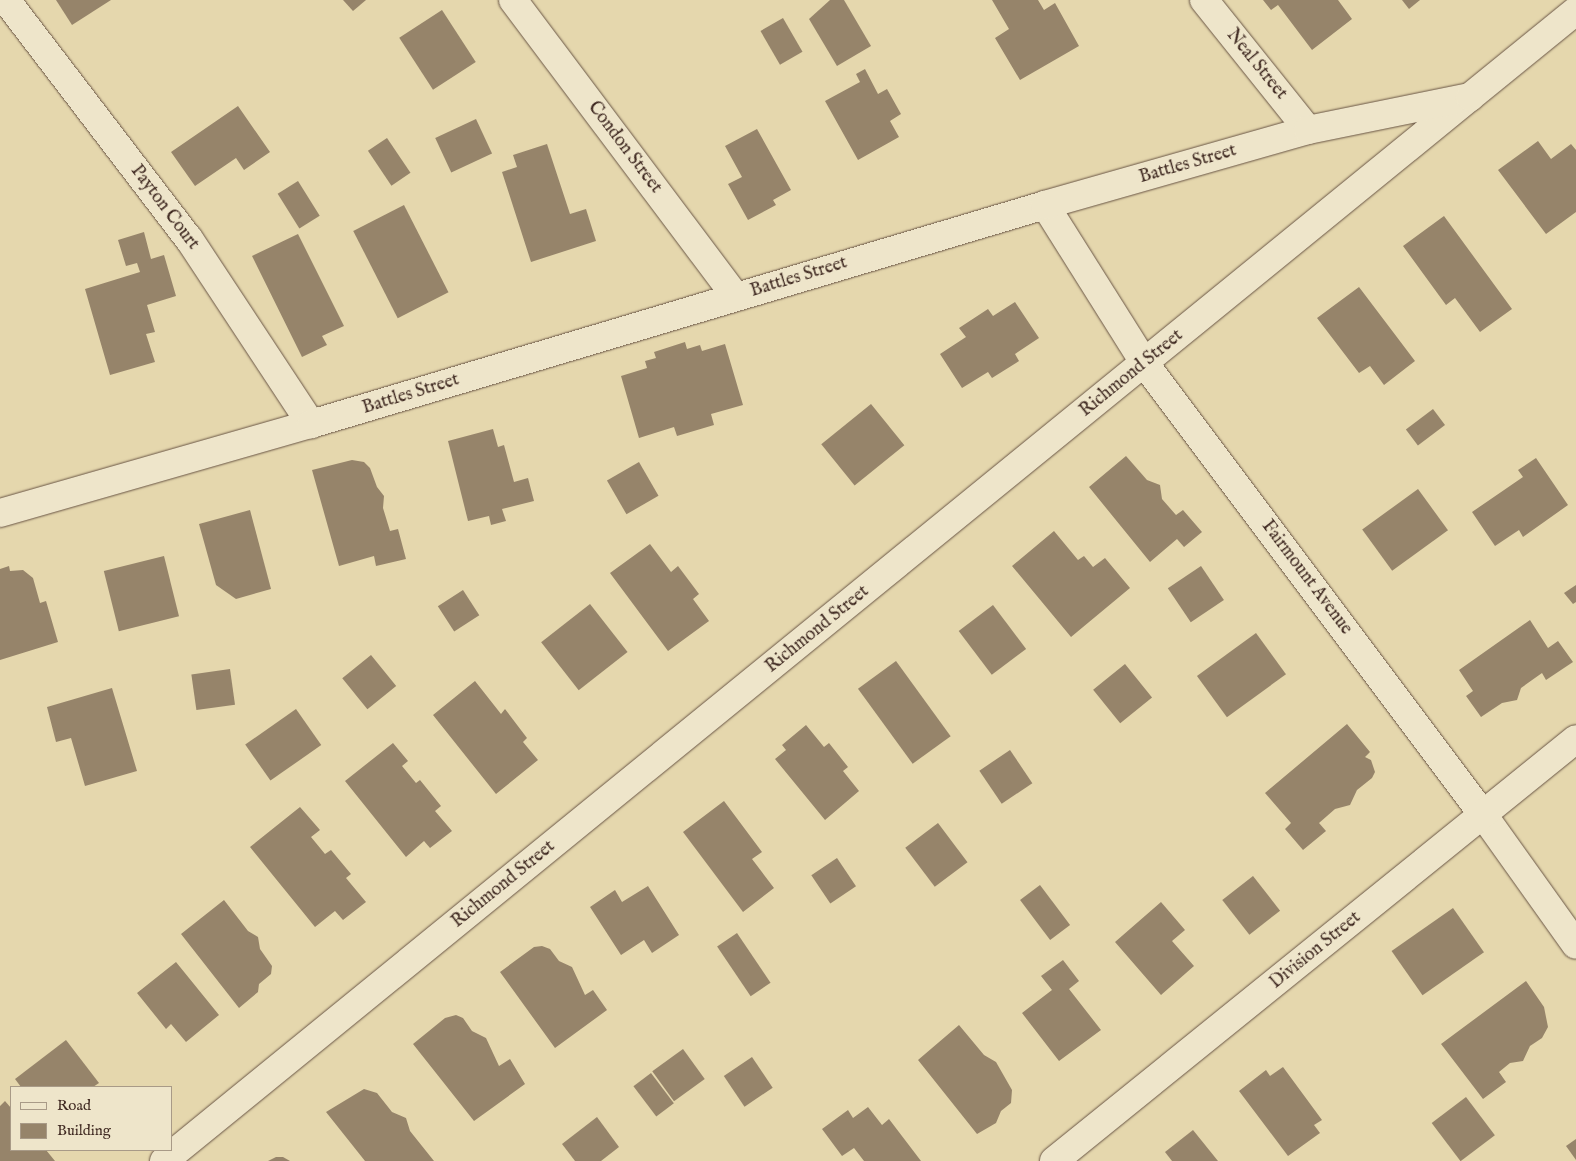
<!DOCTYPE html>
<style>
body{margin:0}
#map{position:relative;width:1576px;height:1161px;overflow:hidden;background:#e5d7ad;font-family:"IM FELL English",serif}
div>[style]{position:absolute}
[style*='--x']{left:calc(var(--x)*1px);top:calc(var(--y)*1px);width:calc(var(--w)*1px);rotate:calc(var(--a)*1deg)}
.building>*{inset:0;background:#96846a;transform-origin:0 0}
.roads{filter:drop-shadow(0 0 1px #695545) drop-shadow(0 0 1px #695545)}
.street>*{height:28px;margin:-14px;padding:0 14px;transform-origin:14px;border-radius:14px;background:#eee5ca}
.secondary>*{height:28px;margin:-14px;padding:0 14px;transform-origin:14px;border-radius:14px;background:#eee5ca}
span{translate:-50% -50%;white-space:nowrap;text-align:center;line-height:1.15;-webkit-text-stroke:4px #eee5ca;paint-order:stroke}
.street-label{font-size:18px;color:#402a22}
.legend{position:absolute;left:10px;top:1086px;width:162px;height:65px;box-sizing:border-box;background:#eee5ca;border:1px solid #a89a87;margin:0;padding:6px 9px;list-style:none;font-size:15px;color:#402a22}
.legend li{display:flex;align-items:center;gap:10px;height:25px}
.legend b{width:25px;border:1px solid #a89a87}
</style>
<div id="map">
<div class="building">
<div style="clip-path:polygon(56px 0,111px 0,72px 25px)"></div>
<div style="clip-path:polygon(343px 0,366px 0,353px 11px)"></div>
<div style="clip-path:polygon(830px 0,844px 0,871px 46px,837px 66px,809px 19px)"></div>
<div style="clip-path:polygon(992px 0,1038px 0,1044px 10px,1055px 3px,1079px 46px,1020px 80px,995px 38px,1009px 29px)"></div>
<div style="clip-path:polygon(1263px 0,1338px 0,1352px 19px,1312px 50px,1278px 5px,1271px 10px)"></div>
<div style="clip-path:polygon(1402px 0,1420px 0,1409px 9px)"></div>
<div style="left:442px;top:10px;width:62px;height:51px;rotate:57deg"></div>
<div style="left:783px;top:18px;width:39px;height:26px;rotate:60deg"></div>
<div style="clip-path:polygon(865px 69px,878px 94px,887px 89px,901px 114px,890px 121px,899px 137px,858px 160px,825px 101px,860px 82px,856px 74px)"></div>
<div style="clip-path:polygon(238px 106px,270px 152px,244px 170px,236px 158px,195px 186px,171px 152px)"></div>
<div style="left:476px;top:119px;width:38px;height:45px;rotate:65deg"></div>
<div style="clip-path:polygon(757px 129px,791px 190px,773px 200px,776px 205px,748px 220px,728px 184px,742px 177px,725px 146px)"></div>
<div style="left:387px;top:138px;width:42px;height:23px;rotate:56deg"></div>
<div style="clip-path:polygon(1538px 141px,1551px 159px,1571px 144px,1576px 150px,1576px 212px,1546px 234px,1498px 170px)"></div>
<div style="clip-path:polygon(547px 144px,570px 214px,586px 209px,596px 241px,531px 262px,502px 172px,517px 167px,513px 155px)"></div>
<div style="left:298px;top:181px;width:41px;height:24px;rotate:58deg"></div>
<div style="left:404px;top:205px;width:98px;height:57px;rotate:63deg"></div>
<div style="clip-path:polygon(1444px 216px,1512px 309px,1480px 332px,1455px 298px,1446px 305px,1403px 246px)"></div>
<div style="clip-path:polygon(144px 232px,151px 259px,164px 255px,176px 296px,147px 305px,155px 332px,146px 334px,155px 362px,110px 375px,85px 289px,140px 272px,137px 263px,126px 266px,118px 240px)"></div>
<div style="clip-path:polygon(298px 234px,344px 326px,322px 336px,327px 345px,302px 357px,252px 256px)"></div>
<div style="clip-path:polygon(1359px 287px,1415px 361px,1384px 385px,1370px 366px,1359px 373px,1317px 318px)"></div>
<div style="clip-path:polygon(1015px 302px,1039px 338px,1015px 354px,1019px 361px,992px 378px,988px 372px,962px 388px,940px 354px,966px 337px,959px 328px,988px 309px,993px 316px)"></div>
<div style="clip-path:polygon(685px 342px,687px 349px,700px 345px,702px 351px,725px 344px,743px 405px,711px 414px,714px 425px,677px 436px,674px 427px,639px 438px,621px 376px,647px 368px,645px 361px,656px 358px,654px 352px)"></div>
<div style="left:871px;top:404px;width:53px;height:64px;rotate:51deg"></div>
<div style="left:1433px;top:409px;width:20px;height:34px;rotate:53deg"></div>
<div style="clip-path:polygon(493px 429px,498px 447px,504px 445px,514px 482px,528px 478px,534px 501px,502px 509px,506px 521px,491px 525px,489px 516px,468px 521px,448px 441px)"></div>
<div style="clip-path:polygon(1126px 456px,1147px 480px,1160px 485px,1162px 499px,1176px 515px,1183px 510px,1202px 532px,1184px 547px,1177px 539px,1150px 562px,1089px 487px)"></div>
<div style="clip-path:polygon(1536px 458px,1568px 505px,1523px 537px,1519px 530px,1495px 546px,1472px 512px,1523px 477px,1518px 470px)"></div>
<div style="clip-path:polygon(352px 460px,364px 462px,370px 468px,377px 487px,384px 496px,383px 508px,390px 531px,398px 529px,406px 559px,376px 566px,374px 556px,339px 566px,312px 470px)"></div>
<div style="left:639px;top:462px;width:39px;height:37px;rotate:60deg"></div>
<div style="left:1418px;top:489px;width:51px;height:69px;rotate:54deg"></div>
<div style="clip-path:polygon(250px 510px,271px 589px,236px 599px,216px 585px,199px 524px)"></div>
<div style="clip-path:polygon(1054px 531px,1078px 560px,1084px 556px,1093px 567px,1105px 558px,1130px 588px,1071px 637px,1012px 566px)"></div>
<div style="clip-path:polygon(650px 544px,671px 572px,678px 566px,699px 594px,693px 599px,709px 621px,668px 651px,610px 573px)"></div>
<div style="left:164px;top:556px;width:62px;height:62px;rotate:76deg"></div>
<div style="clip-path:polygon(9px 566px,10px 571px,23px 570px,33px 578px,40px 603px,46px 601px,58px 642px,0 660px,0 569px)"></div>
<div style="left:1201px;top:566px;width:41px;height:40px;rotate:56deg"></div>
<div style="clip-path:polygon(1576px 585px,1576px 602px,1573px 604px,1564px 593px)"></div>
<div style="left:463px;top:590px;width:30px;height:30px;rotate:57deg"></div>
<div style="left:590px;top:604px;width:61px;height:62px;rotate:52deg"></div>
<div style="left:993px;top:605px;width:55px;height:43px;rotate:53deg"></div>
<div style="clip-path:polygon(1530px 620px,1548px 648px,1558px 641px,1573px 662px,1546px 680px,1542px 673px,1521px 688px,1517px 700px,1502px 703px,1481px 717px,1466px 696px,1473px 691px,1459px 670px)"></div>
<div style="left:1256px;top:633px;width:51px;height:73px;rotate:54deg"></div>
<div style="left:371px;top:655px;width:40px;height:37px;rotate:51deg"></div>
<div style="left:896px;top:661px;width:93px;height:47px;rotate:54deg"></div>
<div style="left:1125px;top:664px;width:43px;height:41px;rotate:51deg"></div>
<div style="left:230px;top:669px;width:36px;height:39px;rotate:82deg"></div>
<div style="clip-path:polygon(475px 681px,501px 714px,505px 709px,527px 738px,523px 742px,538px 760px,496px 794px,433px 715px)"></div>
<div style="clip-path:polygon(112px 688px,137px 771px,85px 786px,71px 738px,56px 742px,47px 707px)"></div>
<div style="left:296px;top:709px;width:44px;height:62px;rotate:55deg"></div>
<div style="clip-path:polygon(1347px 724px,1370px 752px,1365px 757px,1371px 760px,1375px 772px,1372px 778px,1357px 790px,1350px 805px,1335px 809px,1319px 823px,1326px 831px,1303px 850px,1285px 829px,1291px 823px,1265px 793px)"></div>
<div style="clip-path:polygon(806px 725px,824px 747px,829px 743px,848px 767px,843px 771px,859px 791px,825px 820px,775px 759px,786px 750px,782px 745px)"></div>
<div style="clip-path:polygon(393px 743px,408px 761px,402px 766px,416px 783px,420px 780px,441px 806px,435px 811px,452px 831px,430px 848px,424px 841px,406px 857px,345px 781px)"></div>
<div style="left:1010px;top:750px;width:40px;height:37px;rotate:56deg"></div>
<div style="clip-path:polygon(724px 801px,762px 852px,752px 859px,774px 888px,743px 912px,683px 832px)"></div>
<div style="clip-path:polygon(300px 807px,320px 830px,311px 837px,325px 854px,331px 850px,351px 874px,346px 878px,366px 902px,343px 920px,335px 911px,315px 927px,250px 847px)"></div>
<div style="left:938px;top:823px;width:49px;height:41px;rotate:53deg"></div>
<div style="left:837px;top:858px;width:34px;height:31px;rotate:56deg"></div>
<div style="left:1253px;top:876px;width:44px;height:39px;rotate:52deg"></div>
<div style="left:1040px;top:885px;width:50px;height:25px;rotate:53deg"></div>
<div style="clip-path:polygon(648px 886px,679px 935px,652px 953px,644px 940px,621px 955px,590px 907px,615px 890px,622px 902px)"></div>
<div style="clip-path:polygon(224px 900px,248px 931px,258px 937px,260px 949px,272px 966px,271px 974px,259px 984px,258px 992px,239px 1008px,181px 934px)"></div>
<div style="clip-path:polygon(1161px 902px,1185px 930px,1172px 941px,1194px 966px,1161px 995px,1115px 942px)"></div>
<div style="left:1453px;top:908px;width:54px;height:75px;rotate:55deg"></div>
<div style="left:737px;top:933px;width:60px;height:24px;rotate:56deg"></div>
<div style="clip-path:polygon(542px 946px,550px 949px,559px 961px,572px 967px,585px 995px,593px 990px,607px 1010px,555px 1048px,500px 972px,534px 947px)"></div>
<div style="clip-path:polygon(1063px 960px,1079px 981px,1069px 989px,1101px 1030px,1059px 1061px,1022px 1013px,1052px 990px,1041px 976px)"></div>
<div style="clip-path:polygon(176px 962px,219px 1015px,186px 1042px,171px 1024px,166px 1029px,137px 993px)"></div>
<div style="clip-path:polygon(1526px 981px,1544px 1007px,1548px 1027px,1542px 1038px,1530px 1046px,1523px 1061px,1510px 1063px,1499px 1072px,1506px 1082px,1483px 1099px,1441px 1044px)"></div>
<div style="clip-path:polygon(456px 1015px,463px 1018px,472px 1031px,486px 1038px,499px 1066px,510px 1059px,525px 1084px,474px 1121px,413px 1044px,445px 1018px)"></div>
<div style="clip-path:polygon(959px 1025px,984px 1055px,996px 1062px,1012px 1090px,1011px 1103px,1001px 1111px,996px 1123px,977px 1134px,918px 1060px)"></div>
<div style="clip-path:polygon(66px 1040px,99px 1083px,93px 1087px,21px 1087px,15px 1079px)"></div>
<div style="left:683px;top:1049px;width:37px;height:38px;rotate:54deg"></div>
<div style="left:752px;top:1057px;width:37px;height:34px;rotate:56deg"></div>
<div style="clip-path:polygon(1283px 1067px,1322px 1120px,1314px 1125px,1320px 1133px,1288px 1156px,1239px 1091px,1266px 1070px,1270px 1076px)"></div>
<div style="left:651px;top:1073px;width:38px;height:22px;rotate:53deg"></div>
<div style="clip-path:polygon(364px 1089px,377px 1093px,392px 1112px,406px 1118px,410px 1131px,434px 1161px,365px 1161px,326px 1112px)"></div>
<div style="left:1466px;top:1097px;width:48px;height:43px;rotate:53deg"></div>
<div style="clip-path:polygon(5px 1101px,11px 1108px,11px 1150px,46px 1150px,55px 1161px,0 1161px,0 1106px)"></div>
<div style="clip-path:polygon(868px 1107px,882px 1125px,889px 1119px,921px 1161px,864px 1161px,854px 1148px,842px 1156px,822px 1129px,848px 1110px,853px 1118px)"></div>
<div style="clip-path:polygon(597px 1117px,619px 1147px,601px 1161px,575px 1161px,562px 1144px)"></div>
<div style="clip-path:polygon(1193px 1130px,1218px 1161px,1172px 1161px,1165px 1152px)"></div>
<div style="clip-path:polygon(1576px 1139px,1576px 1160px,1566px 1146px)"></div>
<div style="clip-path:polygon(283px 1157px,290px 1161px,268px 1161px,276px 1157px)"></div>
</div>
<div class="roads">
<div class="street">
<div style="--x:6;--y:0;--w:301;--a:52.6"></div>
<div style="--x:189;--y:239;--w:222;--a:56.6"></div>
<div style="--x:513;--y:0;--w:371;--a:53.1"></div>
<div style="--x:1204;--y:0;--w:166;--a:51.3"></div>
<div style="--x:1045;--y:205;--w:188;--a:57.8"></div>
<div style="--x:1145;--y:364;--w:565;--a:53.13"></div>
<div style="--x:1484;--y:816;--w:158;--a:54.5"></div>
<div style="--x:164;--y:1161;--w:1685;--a:-39.17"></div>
<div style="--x:1054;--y:1161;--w:671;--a:-38.95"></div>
</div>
<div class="secondary">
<div style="--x:0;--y:513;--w:323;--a:-16"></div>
<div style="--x:311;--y:424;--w:766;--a:-16.61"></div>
<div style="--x:1045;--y:205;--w:273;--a:-15.9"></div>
<div style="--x:1308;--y:130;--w:165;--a:-11.5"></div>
<div style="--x:1470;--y:97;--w:136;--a:-39.1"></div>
</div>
</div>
<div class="street-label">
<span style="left:1256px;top:65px;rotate:51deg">Neal Street</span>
<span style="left:624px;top:148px;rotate:53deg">Condon Street</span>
<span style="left:1188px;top:165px;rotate:-16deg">Battles Street</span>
<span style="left:164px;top:208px;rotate:53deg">Payton Court</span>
<span style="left:799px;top:278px;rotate:-17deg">Battles Street</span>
<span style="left:1132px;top:374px;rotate:-39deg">Richmond Street</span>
<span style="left:411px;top:395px;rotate:-17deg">Battles Street</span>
<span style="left:1306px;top:578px;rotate:53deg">Fairmount Avenue</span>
<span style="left:818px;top:630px;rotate:-39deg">Richmond Street</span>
<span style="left:504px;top:885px;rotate:-39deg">Richmond Street</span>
<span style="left:1316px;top:951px;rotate:-39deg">Division Street</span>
</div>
<ul class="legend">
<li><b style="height:6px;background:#eee5ca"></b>Road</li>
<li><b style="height:14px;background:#96846a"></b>Building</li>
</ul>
</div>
